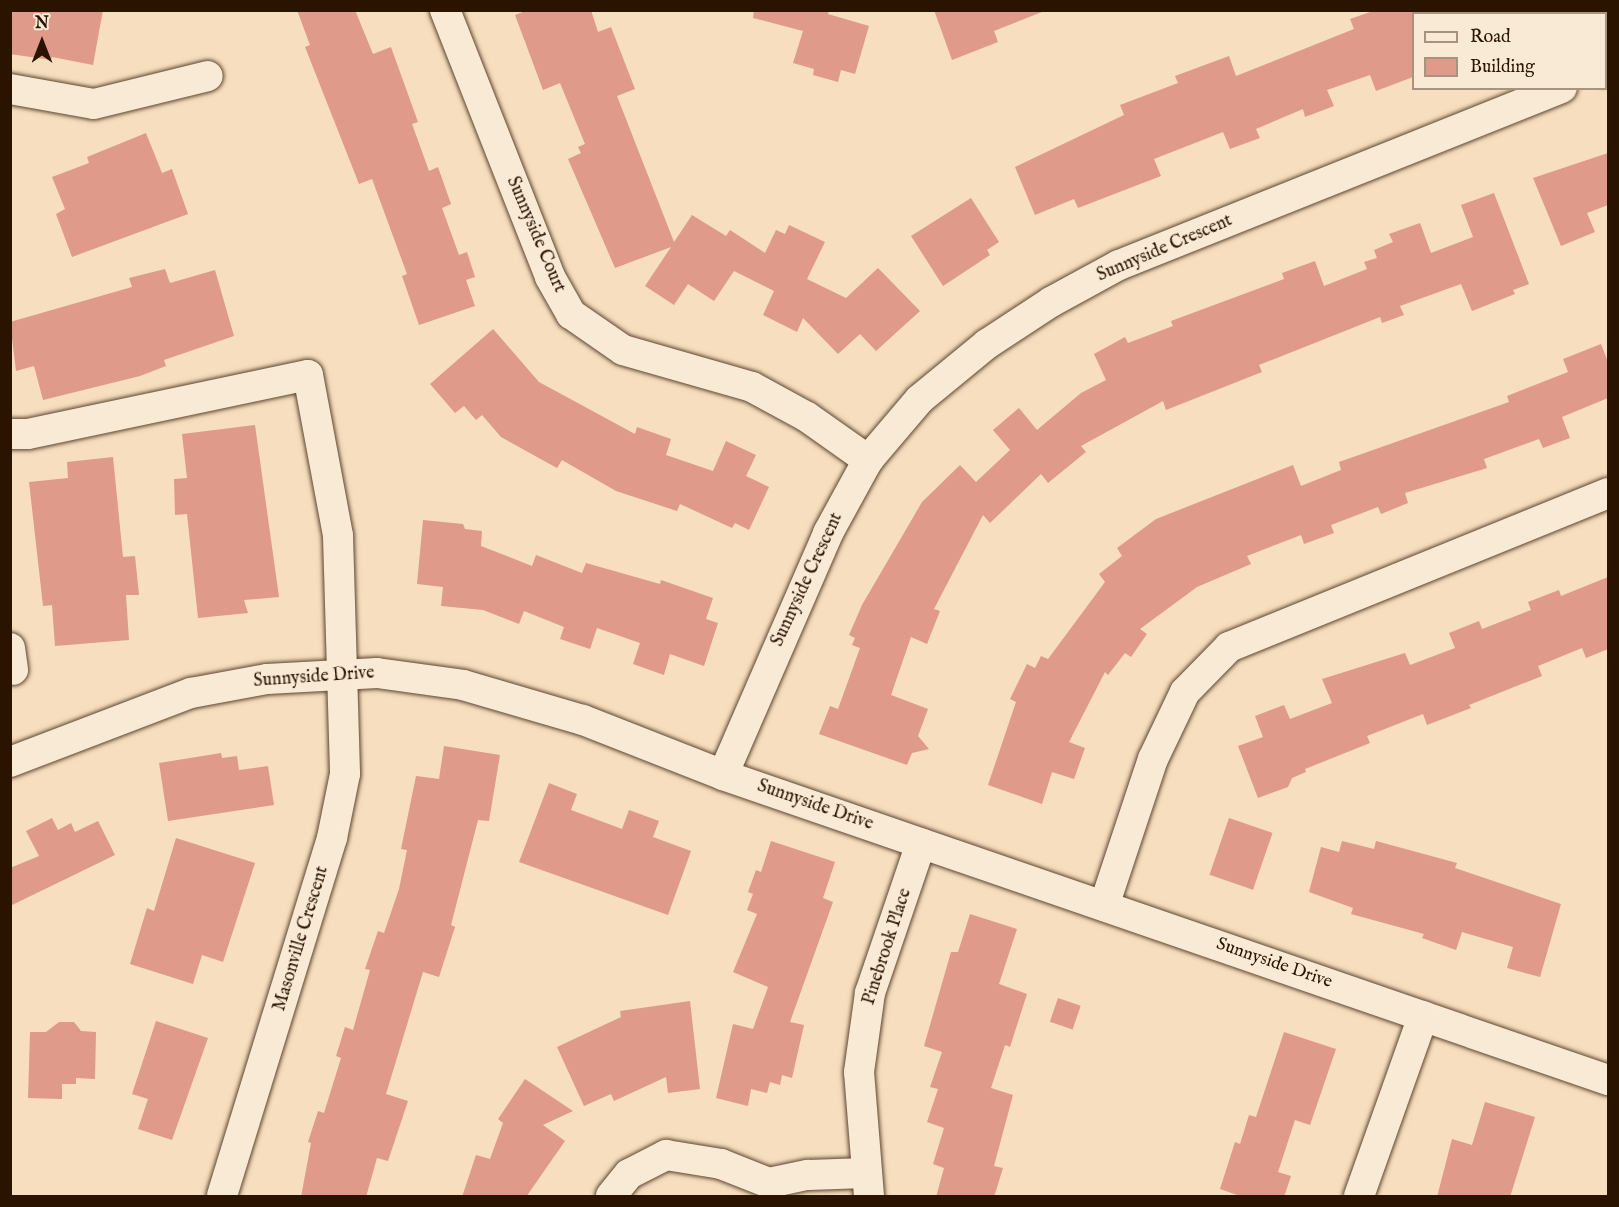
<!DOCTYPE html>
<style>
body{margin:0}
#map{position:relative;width:1619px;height:1207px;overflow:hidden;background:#f6debe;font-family:"IM FELL English",serif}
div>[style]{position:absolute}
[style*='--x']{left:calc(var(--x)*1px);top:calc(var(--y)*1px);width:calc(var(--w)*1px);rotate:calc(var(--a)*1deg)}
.building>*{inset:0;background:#df9a89;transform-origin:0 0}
.roads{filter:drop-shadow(0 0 2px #5d4630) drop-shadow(0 0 2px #5d4630)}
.minor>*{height:30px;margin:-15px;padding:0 15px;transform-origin:15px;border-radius:15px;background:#f9ead5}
span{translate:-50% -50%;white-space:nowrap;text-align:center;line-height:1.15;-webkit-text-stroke:4.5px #f9ead5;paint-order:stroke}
.street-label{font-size:18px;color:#2a1400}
.frame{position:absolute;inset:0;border:12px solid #2a1400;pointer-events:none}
.legend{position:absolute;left:1412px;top:12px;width:195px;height:78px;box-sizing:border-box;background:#f9ead5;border:2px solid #a69480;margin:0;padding:8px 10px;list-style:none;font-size:18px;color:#2a1400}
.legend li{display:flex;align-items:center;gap:12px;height:30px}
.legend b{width:30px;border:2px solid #a69480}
.north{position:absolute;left:12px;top:12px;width:60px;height:60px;-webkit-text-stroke:4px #f9ead5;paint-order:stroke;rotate:0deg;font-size:16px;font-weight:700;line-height:24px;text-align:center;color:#2a1400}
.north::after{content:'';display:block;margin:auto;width:21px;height:27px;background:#2a1400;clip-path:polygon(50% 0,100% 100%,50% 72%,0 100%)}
</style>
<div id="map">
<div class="building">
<div style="clip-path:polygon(10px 10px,103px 10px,93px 65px,52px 57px,51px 60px,10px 54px)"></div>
<div style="clip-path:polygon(297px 10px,355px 10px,373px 54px,391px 47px,418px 122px,412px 124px,429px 171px,438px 167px,451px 204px,442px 208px,459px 255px,467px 252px,475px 277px,466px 280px,475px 306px,419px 325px,402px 276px,407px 274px,372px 179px,359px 184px,305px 47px,310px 45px)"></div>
<div style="clip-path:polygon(528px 10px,591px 10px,598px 32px,611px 27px,635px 89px,617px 96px,674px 242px,692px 215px,726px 236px,730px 230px,765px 253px,776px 230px,785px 234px,789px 225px,825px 242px,807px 279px,846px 298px,878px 268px,920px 311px,876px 351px,860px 334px,838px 354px,803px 318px,797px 332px,763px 315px,774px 291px,734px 271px,714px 301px,688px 284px,674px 305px,645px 286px,671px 247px,615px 268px,568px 159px,581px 153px,578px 147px,585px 144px,560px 83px,543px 90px,515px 15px)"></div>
<div style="clip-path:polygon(754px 10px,829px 10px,828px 14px,869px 26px,855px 74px,841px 70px,838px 82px,813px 75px,814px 69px,793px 63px,803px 31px,753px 18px)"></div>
<div style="clip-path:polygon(934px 10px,1042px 10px,1042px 12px,994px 31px,998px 42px,952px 60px)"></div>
<div style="clip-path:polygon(1376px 10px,1413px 10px,1413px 77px,1376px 91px,1370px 75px,1327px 90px,1334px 106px,1305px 117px,1303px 109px,1256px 129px,1260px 138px,1230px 149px,1223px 132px,1154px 159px,1161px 176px,1078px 208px,1074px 199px,1035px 215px,1015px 167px,1124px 115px,1120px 105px,1178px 83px,1175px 76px,1229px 56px,1236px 76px,1354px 29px,1350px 19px)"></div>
<div style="clip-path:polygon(146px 133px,162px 173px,172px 169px,188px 214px,72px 257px,56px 214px,65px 209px,52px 177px,89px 163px,87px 157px)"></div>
<div style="clip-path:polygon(1608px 153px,1608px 205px,1587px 213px,1595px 232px,1561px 246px,1533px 178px)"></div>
<div style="clip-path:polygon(1494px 193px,1529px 284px,1513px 290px,1515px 294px,1472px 311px,1461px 284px,1400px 306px,1404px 315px,1382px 323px,1380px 317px,1259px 365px,1262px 372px,1166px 410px,1163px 401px,1081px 446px,1086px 452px,1048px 483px,1041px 474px,990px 523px,983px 515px,934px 609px,940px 611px,927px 644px,911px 637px,891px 695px,928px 709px,918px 736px,929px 749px,912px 753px,907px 765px,819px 734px,830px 706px,838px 709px,860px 648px,852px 645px,855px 638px,849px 635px,862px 605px,922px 502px,960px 465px,976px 482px,1010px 450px,993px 430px,1019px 408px,1037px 430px,1081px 393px,1106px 380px,1094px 354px,1125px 337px,1128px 343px,1173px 326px,1171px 321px,1284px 279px,1282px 273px,1315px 261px,1324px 286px,1367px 269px,1364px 262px,1377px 258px,1374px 250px,1393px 242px,1389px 234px,1420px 223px,1431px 253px,1473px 237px,1461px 205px)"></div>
<div style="clip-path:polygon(971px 198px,999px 242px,987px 250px,990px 255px,943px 286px,911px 236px)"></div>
<div style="clip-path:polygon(165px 269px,170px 283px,215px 270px,234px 336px,164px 360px,166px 366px,140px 376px,43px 400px,34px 366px,16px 371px,10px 322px,132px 287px,129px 278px)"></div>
<div style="clip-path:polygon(493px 329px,539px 382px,635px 434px,637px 427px,671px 439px,666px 455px,713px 471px,726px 441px,756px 455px,746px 476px,769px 487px,749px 530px,735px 523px,732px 528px,680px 504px,677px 511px,616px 491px,562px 460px,557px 468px,501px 437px,482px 415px,476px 420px,464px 406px,455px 413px,430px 384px)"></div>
<div style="clip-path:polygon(1601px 344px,1608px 362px,1608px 398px,1562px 417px,1570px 438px,1543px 448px,1539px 439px,1484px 459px,1487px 468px,1405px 493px,1408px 503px,1381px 514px,1378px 507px,1331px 525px,1334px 533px,1304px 544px,1301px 535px,1247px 556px,1251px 564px,1197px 587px,1140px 629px,1147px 634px,1131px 657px,1125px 653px,1108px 675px,1105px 672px,1069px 742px,1085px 748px,1074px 779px,1052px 772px,1042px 804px,988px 785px,1016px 702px,1010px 699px,1027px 664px,1035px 668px,1041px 656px,1048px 659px,1105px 582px,1099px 574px,1122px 556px,1117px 548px,1156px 519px,1293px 465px,1301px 486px,1341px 470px,1339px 462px,1509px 402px,1507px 396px,1568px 372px,1563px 359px)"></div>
<div style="clip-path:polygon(255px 425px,279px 597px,244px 600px,248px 613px,198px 618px,187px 514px,175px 515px,174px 479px,187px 478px,182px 434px)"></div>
<div style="clip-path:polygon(113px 457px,123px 557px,135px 556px,139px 595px,126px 595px,129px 640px,55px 646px,52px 605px,43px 606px,29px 482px,68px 478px,67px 462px)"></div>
<div style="clip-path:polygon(423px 520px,463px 524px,465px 529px,482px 531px,481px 546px,532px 566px,536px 555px,582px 573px,586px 563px,660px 584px,661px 580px,713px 598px,706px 619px,718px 623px,704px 666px,670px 654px,664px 675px,633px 664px,640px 643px,597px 628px,590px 649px,560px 639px,564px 627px,524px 611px,519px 624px,483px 610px,441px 606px,443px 587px,417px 584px)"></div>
<div style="clip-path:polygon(1608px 577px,1608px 649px,1586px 658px,1582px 648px,1538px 666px,1542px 676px,1469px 705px,1471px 708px,1427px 725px,1423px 714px,1367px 736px,1370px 743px,1305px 769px,1306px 772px,1292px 778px,1288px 787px,1258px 798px,1238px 746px,1263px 737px,1255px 716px,1284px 705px,1290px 719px,1332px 703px,1322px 679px,1405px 653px,1410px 665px,1455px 648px,1449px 633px,1479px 621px,1482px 629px,1531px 610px,1528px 602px,1559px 590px,1561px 596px)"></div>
<div style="clip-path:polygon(444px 746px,500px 755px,489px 821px,478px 820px,451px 925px,455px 927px,439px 977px,423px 972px,386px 1094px,408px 1101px,388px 1161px,377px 1158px,366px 1197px,301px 1197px,311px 1143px,308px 1142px,318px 1111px,324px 1113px,341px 1058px,336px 1056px,345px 1027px,353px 1030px,370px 970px,365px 969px,378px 931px,384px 933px,399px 889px,407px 850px,401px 849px,416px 776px,439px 779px)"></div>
<div style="clip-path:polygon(221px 753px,222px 758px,237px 756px,239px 770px,268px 766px,274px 805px,168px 821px,159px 763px)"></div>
<div style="clip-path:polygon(549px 783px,577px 794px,571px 810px,622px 829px,629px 810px,659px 821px,653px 837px,691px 851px,668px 915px,519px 862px)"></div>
<div style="clip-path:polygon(52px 818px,58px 830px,71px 823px,75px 832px,98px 821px,115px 855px,10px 906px,10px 868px,39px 856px,26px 831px)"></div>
<div style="left:1229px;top:818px;width:46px;height:60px;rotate:19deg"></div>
<div style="clip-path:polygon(176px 838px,255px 863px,223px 962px,202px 955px,193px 984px,130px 964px,147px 908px,154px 911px)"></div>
<div style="clip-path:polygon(771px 841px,835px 862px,823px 898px,833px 902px,790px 1022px,804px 1025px,792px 1078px,782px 1075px,780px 1085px,770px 1082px,767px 1093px,751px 1089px,748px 1106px,716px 1098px,733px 1024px,753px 1029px,768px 987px,733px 972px,757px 914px,747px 910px,753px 894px,748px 892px,756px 870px,761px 872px)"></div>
<div style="clip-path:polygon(1342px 841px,1374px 849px,1376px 841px,1457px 863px,1455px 868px,1561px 904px,1540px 977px,1507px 968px,1513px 947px,1462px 932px,1456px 950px,1422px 938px,1424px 934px,1351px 914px,1353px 908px,1309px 892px,1321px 847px,1339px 852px)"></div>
<div style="clip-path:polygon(970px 914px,1017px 929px,999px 984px,1027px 994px,1010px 1047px,1005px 1045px,991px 1088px,1013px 1095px,994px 1166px,1003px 1168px,994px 1197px,936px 1197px,944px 1168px,933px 1164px,944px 1128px,927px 1122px,938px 1089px,930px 1087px,942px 1052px,924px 1046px,951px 952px,958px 952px)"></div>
<div style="left:1058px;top:998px;width:24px;height:25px;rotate:19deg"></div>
<div style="clip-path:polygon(690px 1001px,700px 1089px,668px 1093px,666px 1077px,614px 1101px,611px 1094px,584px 1106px,557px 1047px,621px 1017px,620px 1011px)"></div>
<div style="clip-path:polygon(156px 1021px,208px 1038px,172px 1140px,138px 1129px,148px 1099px,132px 1094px)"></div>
<div style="clip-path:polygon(59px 1022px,74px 1022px,81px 1031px,96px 1032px,95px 1079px,76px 1078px,76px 1084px,62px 1084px,62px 1099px,28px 1098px,30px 1032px,46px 1032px)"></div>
<div style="clip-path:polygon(1284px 1032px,1336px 1049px,1310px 1125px,1295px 1120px,1278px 1172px,1291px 1176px,1284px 1197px,1243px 1197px,1220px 1189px,1235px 1142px,1240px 1144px,1249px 1115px,1256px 1117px)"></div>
<div style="clip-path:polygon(525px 1079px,573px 1111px,543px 1125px,565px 1141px,526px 1197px,462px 1197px,476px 1155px,490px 1159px,503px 1123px,498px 1119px)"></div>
<div style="clip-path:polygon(1485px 1102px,1535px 1117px,1510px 1197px,1437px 1197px,1452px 1139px,1472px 1145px)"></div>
</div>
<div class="roads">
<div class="minor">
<div style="--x:445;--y:10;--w:287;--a:68.5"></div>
<div style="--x:550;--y:277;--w:43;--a:60.4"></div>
<div style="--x:571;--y:314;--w:63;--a:34.7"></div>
<div style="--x:623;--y:350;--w:134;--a:16"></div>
<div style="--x:752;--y:387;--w:63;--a:28.6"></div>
<div style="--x:807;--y:417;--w:75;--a:35.2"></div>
<div style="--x:1606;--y:71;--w:2;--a:-27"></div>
<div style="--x:10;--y:89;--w:85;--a:10.1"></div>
<div style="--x:94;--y:104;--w:117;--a:-13.8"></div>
<div style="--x:10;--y:434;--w:18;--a:0"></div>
<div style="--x:28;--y:434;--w:286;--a:-11.9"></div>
<div style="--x:308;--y:375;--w:164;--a:79.4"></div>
<div style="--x:338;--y:536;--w:238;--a:88.3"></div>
<div style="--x:345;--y:774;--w:65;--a:101.5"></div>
<div style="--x:332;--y:838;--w:375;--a:107.1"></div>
<div style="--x:10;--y:648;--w:22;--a:82"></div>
<div style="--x:10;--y:762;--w:194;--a:-20.9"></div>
<div style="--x:191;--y:693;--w:77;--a:-10.4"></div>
<div style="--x:267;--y:679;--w:110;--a:-3.1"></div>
<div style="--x:377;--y:673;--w:87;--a:7.9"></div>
<div style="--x:463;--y:685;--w:125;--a:16.3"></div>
<div style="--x:583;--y:720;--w:150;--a:21.4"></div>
<div style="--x:723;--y:775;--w:936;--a:19.02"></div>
<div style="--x:723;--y:775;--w:264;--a:-66.5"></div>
<div style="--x:828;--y:533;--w:83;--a:-61.3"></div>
<div style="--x:868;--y:460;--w:80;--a:-49.6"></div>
<div style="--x:920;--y:399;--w:87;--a:-39.4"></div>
<div style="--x:987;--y:344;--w:77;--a:-33.3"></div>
<div style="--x:1051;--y:302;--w:77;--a:-28.6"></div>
<div style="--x:1119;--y:265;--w:477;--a:-21.8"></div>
<div style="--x:1104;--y:906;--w:155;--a:-71.6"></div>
<div style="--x:1153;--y:759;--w:74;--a:-64.5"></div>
<div style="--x:1185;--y:692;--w:63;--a:-45.6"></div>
<div style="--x:1229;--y:647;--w:409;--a:-22.1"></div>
<div style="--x:611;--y:1196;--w:28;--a:-51"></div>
<div style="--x:629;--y:1174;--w:42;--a:-27.2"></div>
<div style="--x:666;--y:1155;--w:56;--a:9.3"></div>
<div style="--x:721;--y:1164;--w:52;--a:21.6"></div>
<div style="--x:769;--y:1183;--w:40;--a:-12"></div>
<div style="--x:808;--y:1175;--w:58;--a:-2"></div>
<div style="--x:869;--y:1196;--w:124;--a:-94.6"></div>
<div style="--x:859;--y:1072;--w:80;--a:-82.1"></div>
<div style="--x:870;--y:993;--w:158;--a:-71.2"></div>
<div style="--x:1359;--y:1196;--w:191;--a:-70.4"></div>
</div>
</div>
<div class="street-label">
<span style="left:535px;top:235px;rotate:67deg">Sunnyside Court</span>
<span style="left:1165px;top:249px;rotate:-23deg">Sunnyside Crescent</span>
<span style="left:808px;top:580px;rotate:-65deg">Sunnyside Crescent</span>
<span style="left:314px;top:678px;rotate:-4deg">Sunnyside Drive</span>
<span style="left:815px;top:806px;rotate:19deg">Sunnyside Drive</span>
<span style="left:302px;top:939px;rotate:-73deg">Masonville Crescent</span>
<span style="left:888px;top:947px;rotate:-72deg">Pinebrook Place</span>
<span style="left:1274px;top:964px;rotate:19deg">Sunnyside Drive</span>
</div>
<div class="frame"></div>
<ul class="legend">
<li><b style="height:8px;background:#f9ead5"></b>Road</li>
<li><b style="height:16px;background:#df9a89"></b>Building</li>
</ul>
<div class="north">N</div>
</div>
